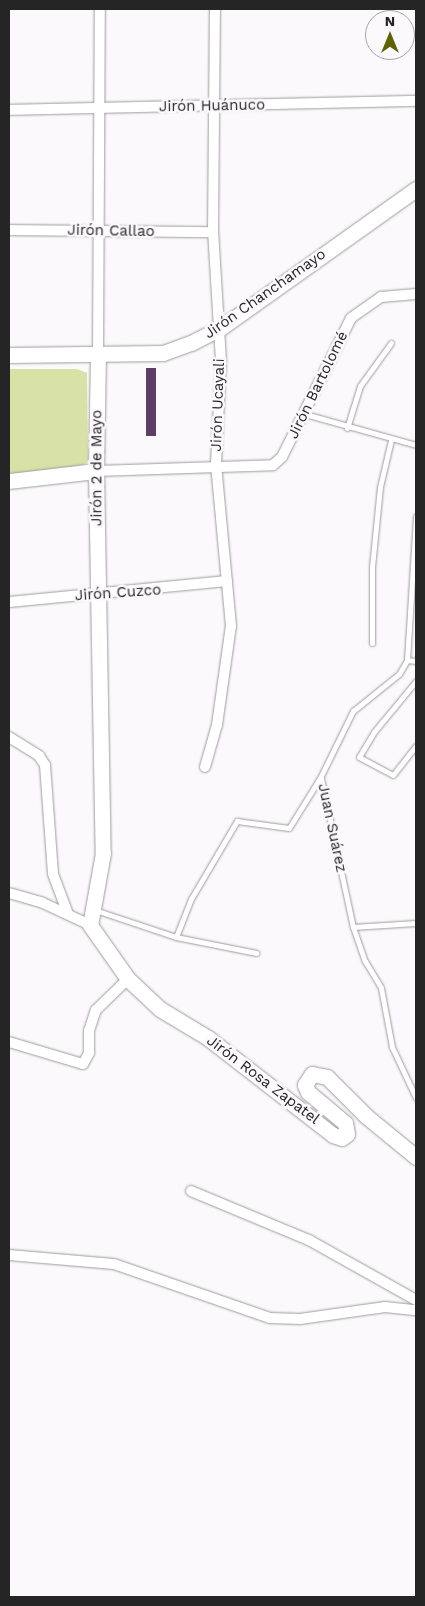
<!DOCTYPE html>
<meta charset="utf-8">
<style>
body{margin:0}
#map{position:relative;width:425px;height:1606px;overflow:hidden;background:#fcf9fc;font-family:"Work Sans",sans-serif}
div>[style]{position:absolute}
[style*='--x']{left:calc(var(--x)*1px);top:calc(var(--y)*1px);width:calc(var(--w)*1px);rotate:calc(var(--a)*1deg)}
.green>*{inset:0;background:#d8e1a6}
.building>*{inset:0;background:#603d67;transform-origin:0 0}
.roads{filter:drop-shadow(0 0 1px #9d9b9d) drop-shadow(0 0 1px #9d9b9d)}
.lane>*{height:5px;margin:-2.5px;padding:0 2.5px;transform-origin:2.5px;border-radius:2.5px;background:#fff}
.street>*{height:10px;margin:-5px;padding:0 5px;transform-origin:5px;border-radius:5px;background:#fff}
.secondary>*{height:15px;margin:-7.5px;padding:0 7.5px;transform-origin:7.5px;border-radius:7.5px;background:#fff}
span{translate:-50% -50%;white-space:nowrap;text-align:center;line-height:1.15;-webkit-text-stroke:5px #fcf9fc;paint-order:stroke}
.street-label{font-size:15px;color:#262526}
.frame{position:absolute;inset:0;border:10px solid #262526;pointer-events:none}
.north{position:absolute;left:365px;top:10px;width:50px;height:50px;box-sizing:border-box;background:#fcf9fc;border:1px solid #a6a4a6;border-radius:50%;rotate:0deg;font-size:14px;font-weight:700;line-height:20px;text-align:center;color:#262526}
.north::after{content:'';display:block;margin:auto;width:18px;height:22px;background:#5d6402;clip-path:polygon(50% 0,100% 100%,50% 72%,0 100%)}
</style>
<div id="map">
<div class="green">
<div style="clip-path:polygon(9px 369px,77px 369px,87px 373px,88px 462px,77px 468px,9px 474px)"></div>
</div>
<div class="building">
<div style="left:146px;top:368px;width:10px;height:68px"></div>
</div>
<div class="roads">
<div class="lane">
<div style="--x:305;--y:414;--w:115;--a:15.6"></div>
<div style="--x:347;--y:428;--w:44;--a:-72.8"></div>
<div style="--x:360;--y:386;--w:53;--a:-54.2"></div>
<div style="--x:372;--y:643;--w:76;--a:-90"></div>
<div style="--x:372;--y:567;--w:80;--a:-84.3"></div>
<div style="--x:380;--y:487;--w:48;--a:-76.8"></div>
<div style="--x:407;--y:660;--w:9;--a:6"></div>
<div style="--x:416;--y:681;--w:66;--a:129.5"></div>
<div style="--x:374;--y:732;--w:29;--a:121"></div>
<div style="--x:359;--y:757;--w:38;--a:28"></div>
<div style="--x:393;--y:775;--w:37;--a:-52"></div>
<div style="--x:321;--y:778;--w:152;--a:77.9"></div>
<div style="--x:353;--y:927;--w:36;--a:71"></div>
<div style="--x:365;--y:961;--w:31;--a:59"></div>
<div style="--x:381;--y:988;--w:60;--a:79.4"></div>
<div style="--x:392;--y:1047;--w:56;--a:64.8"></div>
<div style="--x:95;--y:910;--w:85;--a:18.4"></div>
<div style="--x:176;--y:937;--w:82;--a:11.3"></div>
<div style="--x:353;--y:927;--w:63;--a:-3.6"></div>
<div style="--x:176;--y:937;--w:41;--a:-68.5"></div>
<div style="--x:191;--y:899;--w:91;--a:-59.5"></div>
<div style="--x:237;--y:821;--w:52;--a:7.7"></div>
<div style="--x:289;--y:828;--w:59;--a:-58.2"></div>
<div style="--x:320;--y:778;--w:75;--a:-63.8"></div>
<div style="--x:353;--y:711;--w:59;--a:-38.8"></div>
<div style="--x:399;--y:674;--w:16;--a:-60"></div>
<div style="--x:407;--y:660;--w:144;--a:-86.4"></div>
</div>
<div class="street">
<div style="--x:9;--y:110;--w:407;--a:-1.3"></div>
<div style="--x:9;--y:230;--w:204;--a:0.6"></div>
<div style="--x:98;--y:354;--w:345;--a:-89.7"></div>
<div style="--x:96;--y:471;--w:177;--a:-1.9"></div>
<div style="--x:273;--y:465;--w:12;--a:-42"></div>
<div style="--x:282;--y:457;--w:155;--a:-63.6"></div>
<div style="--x:351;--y:318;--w:37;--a:-35"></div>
<div style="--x:381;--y:297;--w:35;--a:-5"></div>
<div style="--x:9;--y:602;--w:219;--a:-5.5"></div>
<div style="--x:9;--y:737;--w:36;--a:32"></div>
<div style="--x:39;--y:756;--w:11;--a:56"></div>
<div style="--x:45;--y:765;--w:109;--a:85.8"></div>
<div style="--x:53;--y:874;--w:43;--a:69.4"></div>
<div style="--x:205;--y:767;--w:44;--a:-74.1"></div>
<div style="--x:217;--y:725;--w:100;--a:-82"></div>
<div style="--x:231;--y:626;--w:163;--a:-95.3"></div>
<div style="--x:216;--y:464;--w:103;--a:-87.2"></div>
<div style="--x:221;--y:361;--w:129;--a:-93.5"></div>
<div style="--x:213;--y:232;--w:223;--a:-89.5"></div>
<div style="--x:9;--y:893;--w:35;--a:16"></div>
<div style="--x:43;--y:903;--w:52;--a:25.1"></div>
<div style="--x:9;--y:1042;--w:77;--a:16.6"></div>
<div style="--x:83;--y:1064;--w:13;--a:-61"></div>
<div style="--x:89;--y:1053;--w:22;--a:-90"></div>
<div style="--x:89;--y:1031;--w:22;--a:-72"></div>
<div style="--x:96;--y:1010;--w:45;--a:-44.1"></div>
<div style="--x:191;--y:1191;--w:128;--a:22.6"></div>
<div style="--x:309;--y:1240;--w:123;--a:29.3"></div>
<div style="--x:9;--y:1255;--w:105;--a:4.9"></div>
<div style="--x:114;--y:1264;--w:165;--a:19.1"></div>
<div style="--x:270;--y:1318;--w:30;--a:2"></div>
<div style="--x:300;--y:1319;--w:86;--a:-8"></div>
<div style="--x:385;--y:1307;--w:31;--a:6"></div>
</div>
<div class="secondary">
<div style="--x:98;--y:354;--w:117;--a:91"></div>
<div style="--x:96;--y:471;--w:382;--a:89"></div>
<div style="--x:103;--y:853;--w:73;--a:100.2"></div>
<div style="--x:90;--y:925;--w:66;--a:54.9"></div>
<div style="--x:128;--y:979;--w:44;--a:43.2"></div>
<div style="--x:160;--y:1009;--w:56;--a:31.1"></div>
<div style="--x:208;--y:1038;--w:158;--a:37.8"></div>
<div style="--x:333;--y:1135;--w:9;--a:18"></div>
<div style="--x:342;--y:1138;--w:6;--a:-39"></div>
<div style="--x:347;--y:1134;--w:11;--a:-100"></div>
<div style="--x:345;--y:1123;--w:48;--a:-140"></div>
<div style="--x:308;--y:1092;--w:8;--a:-113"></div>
<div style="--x:305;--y:1085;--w:13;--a:-58"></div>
<div style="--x:312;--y:1074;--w:15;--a:11"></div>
<div style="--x:327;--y:1077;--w:55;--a:45"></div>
<div style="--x:366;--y:1116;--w:65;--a:39.4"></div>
<div style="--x:9;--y:355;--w:154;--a:-0.7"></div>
<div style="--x:163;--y:353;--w:30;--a:-20"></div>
<div style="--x:191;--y:343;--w:31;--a:-27"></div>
<div style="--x:219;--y:329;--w:242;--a:-35.4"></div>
<div style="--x:9;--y:481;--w:88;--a:-6.6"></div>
</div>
</div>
<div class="street-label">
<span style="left:212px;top:106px;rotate:-1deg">Jirón Huánuco</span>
<span style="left:111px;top:231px;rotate:1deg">Jirón Callao</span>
<span style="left:265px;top:294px;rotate:-35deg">Jirón Chanchamayo</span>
<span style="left:318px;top:385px;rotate:-64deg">Jirón Bartolomé</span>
<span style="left:218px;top:405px;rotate:-88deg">Jirón Ucayali</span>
<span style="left:97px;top:468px;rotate:-90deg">Jirón 2 de Mayo</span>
<span style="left:118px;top:593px;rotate:-4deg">Jirón Cuzco</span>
<span style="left:332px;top:828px;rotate:78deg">Juan Suárez</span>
<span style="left:263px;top:1080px;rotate:37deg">Jirón Rosa Zapatel</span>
</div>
<div class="frame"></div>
<div class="north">N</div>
</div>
